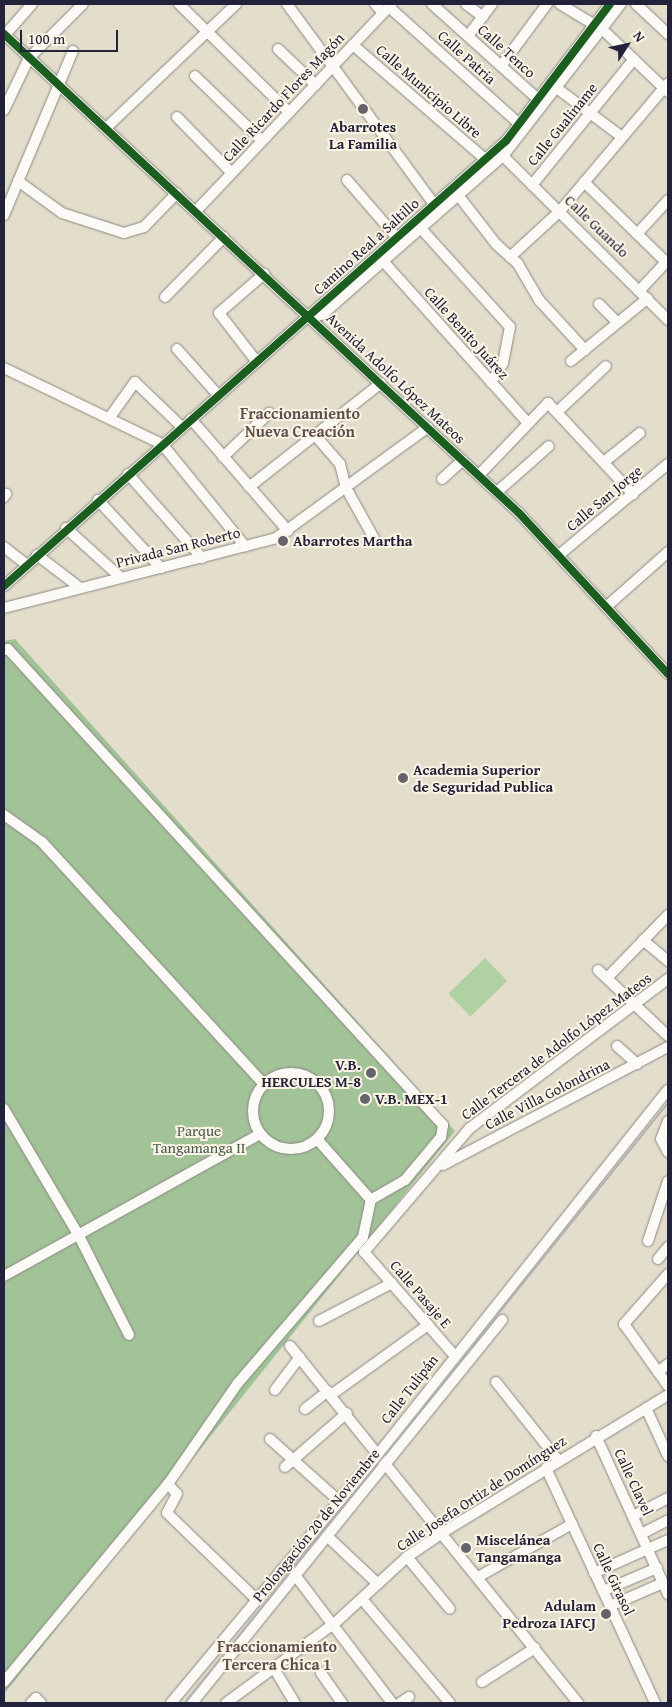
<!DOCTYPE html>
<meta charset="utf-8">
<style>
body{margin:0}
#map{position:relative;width:672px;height:1707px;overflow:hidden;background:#e3ddcb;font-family:"Gentium Book Plus",serif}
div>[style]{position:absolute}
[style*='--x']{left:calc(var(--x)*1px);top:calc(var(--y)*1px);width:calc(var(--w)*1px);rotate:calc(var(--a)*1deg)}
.green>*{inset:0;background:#b0d1a2;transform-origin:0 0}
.forest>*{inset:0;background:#a2c298}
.roads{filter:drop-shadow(0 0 1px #8c8984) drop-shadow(0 0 1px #8c8984)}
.minor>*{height:10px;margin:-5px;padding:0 5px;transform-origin:5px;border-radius:5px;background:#fbfaf7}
.minor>.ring{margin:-5px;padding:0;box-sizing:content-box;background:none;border:10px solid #fbfaf7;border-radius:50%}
.rail>*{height:2px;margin:-1px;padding:0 1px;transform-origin:1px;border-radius:1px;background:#b3b2b2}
.cycleway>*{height:8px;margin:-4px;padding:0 4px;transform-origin:4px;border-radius:4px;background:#1b5e20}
.dots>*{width:14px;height:14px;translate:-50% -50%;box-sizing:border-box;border:2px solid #fcf5e5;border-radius:50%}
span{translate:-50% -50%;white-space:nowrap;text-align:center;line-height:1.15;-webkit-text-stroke:4px #fcf5e5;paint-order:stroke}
.street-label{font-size:15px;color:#22223b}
.poi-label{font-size:15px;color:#22223b;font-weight:700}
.left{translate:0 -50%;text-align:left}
.right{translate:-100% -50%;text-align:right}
.park-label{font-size:15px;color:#455c54}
.neighbourhood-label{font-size:16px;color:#5f5050;font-weight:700}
.frame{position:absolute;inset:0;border:5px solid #22223b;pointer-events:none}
.north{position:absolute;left:602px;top:20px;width:50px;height:50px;-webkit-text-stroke:4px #fcf5e5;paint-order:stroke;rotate:55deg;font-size:14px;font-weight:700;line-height:20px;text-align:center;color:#22223b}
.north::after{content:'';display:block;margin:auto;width:18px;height:22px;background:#22223b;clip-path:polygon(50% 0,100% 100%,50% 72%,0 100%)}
.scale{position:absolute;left:20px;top:30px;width:98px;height:22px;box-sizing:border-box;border:2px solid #22223b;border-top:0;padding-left:6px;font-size:15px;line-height:18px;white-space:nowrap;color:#22223b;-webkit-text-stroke:4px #fcf5e5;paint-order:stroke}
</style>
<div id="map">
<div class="green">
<div style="left:485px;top:958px;width:32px;height:51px;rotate:46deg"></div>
</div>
<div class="forest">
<div style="clip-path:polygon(15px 639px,455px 1131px,4px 1694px,4px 641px)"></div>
</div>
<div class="roads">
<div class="minor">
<div style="--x:179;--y:4;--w:154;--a:44.5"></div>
<div style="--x:287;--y:4;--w:248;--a:53.7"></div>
<div style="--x:375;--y:4;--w:12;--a:48"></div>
<div style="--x:432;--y:4;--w:144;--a:41.9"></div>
<div style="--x:466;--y:4;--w:21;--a:37"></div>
<div style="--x:560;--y:4;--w:50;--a:31.2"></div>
<div style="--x:603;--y:30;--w:90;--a:43.6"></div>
<div style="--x:636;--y:4;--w:44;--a:43.2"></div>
<div style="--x:389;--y:7;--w:181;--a:41.9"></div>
<div style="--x:4;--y:34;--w:703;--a:42.93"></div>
<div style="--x:519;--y:513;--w:219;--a:47.2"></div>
<div style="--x:5;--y:35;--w:41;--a:-48.9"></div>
<div style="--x:468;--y:36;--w:40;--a:-53"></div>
<div style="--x:353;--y:45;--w:176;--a:40.8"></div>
<div style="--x:278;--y:49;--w:52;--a:43.5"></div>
<div style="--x:501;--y:66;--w:77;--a:-53.4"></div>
<div style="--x:195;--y:76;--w:93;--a:44.1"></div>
<div style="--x:558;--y:89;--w:80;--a:36.9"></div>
<div style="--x:4;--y:110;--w:58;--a:-64.3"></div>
<div style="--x:29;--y:58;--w:76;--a:-45"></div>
<div style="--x:177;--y:117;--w:78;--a:45.5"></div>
<div style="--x:106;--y:128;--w:180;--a:-43.6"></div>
<div style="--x:503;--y:156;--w:233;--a:44.8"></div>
<div style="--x:347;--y:180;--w:77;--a:49.2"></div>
<div style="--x:18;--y:181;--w:54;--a:36"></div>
<div style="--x:62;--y:213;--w:65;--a:17.9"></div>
<div style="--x:124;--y:233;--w:21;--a:-17"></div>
<div style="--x:144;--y:227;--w:47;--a:-45.9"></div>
<div style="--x:584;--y:182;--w:115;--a:44.3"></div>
<div style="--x:532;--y:185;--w:162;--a:-51"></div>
<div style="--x:458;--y:195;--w:62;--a:52.2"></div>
<div style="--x:496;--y:244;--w:30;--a:42"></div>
<div style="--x:518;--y:264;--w:42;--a:59.7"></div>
<div style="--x:539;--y:300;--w:68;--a:47.4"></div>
<div style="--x:196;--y:211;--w:285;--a:-46.6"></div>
<div style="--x:4;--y:215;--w:178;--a:-67.2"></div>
<div style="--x:416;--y:223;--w:140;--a:47.9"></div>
<div style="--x:510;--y:327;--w:37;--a:101"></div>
<div style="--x:503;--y:363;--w:23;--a:121"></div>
<div style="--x:637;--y:234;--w:46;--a:-47.6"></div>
<div style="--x:510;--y:257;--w:68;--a:-42.6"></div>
<div style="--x:560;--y:211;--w:167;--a:-49.8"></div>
<div style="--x:383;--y:261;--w:217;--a:48.2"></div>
<div style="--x:640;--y:290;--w:41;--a:-47"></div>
<div style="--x:165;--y:297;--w:84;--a:-45.5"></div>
<div style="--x:599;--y:304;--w:25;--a:45"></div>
<div style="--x:311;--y:318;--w:13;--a:-18"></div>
<div style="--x:323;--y:314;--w:240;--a:-41.3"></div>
<div style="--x:503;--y:156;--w:192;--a:-52.2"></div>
<div style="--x:177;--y:349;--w:62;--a:48.3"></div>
<div style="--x:571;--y:361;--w:99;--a:-39.3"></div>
<div style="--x:257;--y:362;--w:62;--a:-127.8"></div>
<div style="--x:219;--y:313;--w:60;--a:-40.9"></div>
<div style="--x:4;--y:368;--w:175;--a:25.7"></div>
<div style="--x:162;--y:444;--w:132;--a:50.9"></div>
<div style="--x:557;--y:412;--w:67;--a:-43.2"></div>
<div style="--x:110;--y:417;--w:43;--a:-54.5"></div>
<div style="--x:135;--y:382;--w:65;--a:43.8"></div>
<div style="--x:191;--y:419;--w:148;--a:49.1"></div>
<div style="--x:314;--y:434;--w:40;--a:49"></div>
<div style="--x:340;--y:464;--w:25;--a:76"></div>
<div style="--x:346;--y:488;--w:60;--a:60.9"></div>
<div style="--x:223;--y:457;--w:64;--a:-43.7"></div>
<div style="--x:604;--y:462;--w:46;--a:-38.9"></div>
<div style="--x:128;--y:474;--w:112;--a:48.6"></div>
<div style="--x:479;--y:475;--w:100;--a:-46.2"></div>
<div style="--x:548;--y:403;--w:125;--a:47"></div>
<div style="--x:442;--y:479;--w:28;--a:-42"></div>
<div style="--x:249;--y:487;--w:168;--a:-38.2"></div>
<div style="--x:497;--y:492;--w:69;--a:-41.5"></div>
<div style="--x:4;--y:497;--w:4;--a:-56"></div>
<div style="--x:98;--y:500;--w:93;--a:47.2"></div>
<div style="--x:66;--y:528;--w:73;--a:42.2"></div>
<div style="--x:4;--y:547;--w:28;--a:38"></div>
<div style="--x:37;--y:555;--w:53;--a:37.3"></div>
<div style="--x:559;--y:555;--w:142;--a:-39.9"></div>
<div style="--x:4;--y:586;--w:671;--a:-41.56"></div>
<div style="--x:506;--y:141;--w:172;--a:-52.8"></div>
<div style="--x:606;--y:607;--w:83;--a:-41.6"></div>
<div style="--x:4;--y:608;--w:281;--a:-14.4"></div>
<div style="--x:276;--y:538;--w:188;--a:-36.1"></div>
<div style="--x:4;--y:650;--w:4;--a:-14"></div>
<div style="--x:8;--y:649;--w:645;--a:47.58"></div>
<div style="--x:443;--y:1125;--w:12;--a:99"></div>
<div style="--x:441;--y:1137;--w:56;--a:129.9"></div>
<div style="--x:405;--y:1180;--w:39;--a:150"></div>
<div style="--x:371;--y:1200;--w:81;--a:-131.5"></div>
<div style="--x:4;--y:815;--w:47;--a:35.4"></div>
<div style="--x:42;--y:842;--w:328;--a:47.5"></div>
<div style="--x:643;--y:940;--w:33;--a:40"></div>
<div style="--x:598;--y:970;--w:96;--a:43.3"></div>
<div style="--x:607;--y:978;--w:88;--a:-45.9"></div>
<div style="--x:617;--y:1046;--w:27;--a:42"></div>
<div class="ring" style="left:253px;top:1073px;width:66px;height:66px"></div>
<div style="--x:4;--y:1109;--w:145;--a:59.4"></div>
<div style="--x:78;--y:1234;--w:113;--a:63.2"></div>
<div style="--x:668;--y:1121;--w:19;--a:111"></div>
<div style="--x:661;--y:1139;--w:15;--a:62"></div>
<div style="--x:443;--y:1165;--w:254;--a:-27.7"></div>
<div style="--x:648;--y:1241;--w:63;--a:-71.6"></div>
<div style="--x:658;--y:1259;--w:16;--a:-50"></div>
<div style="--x:668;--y:1274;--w:67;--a:131.3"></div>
<div style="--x:624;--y:1324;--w:76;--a:54.6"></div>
<div style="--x:4;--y:1276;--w:293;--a:-29"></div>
<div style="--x:319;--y:1321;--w:82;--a:-27.5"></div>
<div style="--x:290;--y:1346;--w:459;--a:51.1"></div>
<div style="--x:454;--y:1355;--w:137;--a:-131.1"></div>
<div style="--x:364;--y:1252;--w:163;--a:-49.5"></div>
<div style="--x:470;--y:1128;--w:248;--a:-37"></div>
<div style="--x:658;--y:1372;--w:13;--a:-39"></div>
<div style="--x:496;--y:1382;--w:100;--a:51.5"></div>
<div style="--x:275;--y:1390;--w:41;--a:-52.9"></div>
<div style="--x:331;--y:1395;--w:120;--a:-35.8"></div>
<div style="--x:646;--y:1408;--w:53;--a:65.4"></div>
<div style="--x:305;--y:1409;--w:29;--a:-38"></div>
<div style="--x:596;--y:1436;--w:174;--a:65.5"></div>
<div style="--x:270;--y:1439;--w:93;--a:41.9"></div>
<div style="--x:285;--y:1467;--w:82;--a:-41.1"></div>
<div style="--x:546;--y:1468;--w:259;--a:65.1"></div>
<div style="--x:168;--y:1484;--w:13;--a:48"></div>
<div style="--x:177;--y:1494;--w:21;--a:118"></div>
<div style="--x:167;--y:1513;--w:125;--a:44"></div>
<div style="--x:633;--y:1516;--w:39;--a:-27"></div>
<div style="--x:641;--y:1534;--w:30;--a:-27"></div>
<div style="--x:327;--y:1536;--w:70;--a:43.3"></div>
<div style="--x:407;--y:1557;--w:67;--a:50.4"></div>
<div style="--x:594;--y:1573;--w:81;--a:-24"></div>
<div style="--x:295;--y:1575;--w:161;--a:52.8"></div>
<div style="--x:478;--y:1577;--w:108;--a:-29.4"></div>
<div style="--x:603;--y:1591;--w:59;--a:-23.1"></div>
<div style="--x:362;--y:1599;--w:136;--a:49.8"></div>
<div style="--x:610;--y:1606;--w:58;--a:-23.5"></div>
<div style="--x:275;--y:1670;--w:39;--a:59"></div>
<div style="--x:321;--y:1673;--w:37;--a:55"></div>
<div style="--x:4;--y:1682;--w:257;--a:-50.4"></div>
<div style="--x:168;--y:1484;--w:123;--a:-55.3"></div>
<div style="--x:238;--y:1383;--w:192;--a:-49.4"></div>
<div style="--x:363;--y:1237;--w:38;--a:-78"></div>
<div style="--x:482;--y:1682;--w:63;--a:-32.7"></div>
<div style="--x:31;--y:1703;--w:7;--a:-45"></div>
<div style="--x:36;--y:1698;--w:7;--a:45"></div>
<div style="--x:171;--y:1703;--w:325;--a:-50.2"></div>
<div style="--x:379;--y:1453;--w:464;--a:-51.5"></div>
<div style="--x:192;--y:1703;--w:493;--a:-51"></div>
<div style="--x:226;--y:1703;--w:135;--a:-36.3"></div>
<div style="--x:335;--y:1623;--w:98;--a:-42.5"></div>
<div style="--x:407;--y:1557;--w:42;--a:-34.4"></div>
<div style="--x:442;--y:1533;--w:265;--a:-31.4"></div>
<div style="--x:400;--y:1703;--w:11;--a:-34"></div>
</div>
</div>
<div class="rail">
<div style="--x:185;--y:1703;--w:770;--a:-51.17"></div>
</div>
<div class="cycleway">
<div style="--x:4;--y:34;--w:703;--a:42.93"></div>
<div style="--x:519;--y:513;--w:219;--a:47.2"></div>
<div style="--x:4;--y:586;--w:671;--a:-41.56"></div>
<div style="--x:506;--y:141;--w:172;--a:-52.8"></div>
</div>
<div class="dots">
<div style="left:363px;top:109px;background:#66636d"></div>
<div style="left:283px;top:541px;background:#66636d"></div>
<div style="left:403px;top:778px;background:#66636d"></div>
<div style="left:371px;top:1073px;background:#66636d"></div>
<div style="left:365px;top:1099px;background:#66636d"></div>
<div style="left:466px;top:1548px;background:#66636d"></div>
<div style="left:606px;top:1614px;background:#66636d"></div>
</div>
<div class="street-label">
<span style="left:507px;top:51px;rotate:42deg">Calle Tenco</span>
<span style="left:467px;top:57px;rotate:42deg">Calle Patria</span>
<span style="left:429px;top:91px;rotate:41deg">Calle Municipio Libre</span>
<span style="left:283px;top:97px;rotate:-47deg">Calle Ricardo Flores Magón</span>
<span style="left:562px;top:124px;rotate:-51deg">Calle Gualiname</span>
<span style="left:597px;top:226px;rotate:44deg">Calle Guando</span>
<span style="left:366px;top:246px;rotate:-42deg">Camino Real a Saltillo</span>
<span style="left:467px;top:333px;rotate:48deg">Calle Benito Juárez</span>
<span style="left:396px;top:378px;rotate:43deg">Avenida Adolfo López Mateos</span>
<span style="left:604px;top:498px;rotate:-40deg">Calle San Jorge</span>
<span style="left:178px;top:547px;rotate:-14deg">Privada San Roberto</span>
<span style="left:556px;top:1046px;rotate:-37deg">Calle Tercera de Adolfo López Mateos</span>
<span style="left:547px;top:1094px;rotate:-27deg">Calle Villa Golondrina</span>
<span style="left:421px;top:1294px;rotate:49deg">Calle Pasaje E</span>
<span style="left:409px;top:1389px;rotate:-52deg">Calle Tulipán</span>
<span style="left:634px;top:1482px;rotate:65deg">Calle Clavel</span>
<span style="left:481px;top:1493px;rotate:-33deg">Calle Josefa Ortiz de Domínguez</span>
<span style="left:316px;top:1525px;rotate:-51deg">Prolongación 20 de Noviembre</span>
<span style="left:614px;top:1579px;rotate:65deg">Calle Girasol</span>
</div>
<div class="poi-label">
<span style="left:363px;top:135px">Abarrotes<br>La Familia</span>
<span class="left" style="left:293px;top:541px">Abarrotes Martha</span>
<span class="left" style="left:413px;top:778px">Academia Superior<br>de Seguridad Publica</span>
<span class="right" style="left:361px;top:1073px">V.B.<br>HERCULES M-8</span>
<span class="left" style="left:375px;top:1099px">V.B. MEX-1</span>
<span class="left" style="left:476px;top:1548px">Miscelánea<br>Tangamanga</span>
<span class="right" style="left:596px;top:1614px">Adulam<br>Pedroza IAFCJ</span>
</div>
<div class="park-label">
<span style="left:199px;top:1139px">Parque<br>Tangamanga II</span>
</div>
<div class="neighbourhood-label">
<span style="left:300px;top:422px">Fraccionamiento<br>Nueva Creación</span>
<span style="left:277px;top:1655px">Fraccionamiento<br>Tercera Chica 1</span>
</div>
<div class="frame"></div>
<div class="north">N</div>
<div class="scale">100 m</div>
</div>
